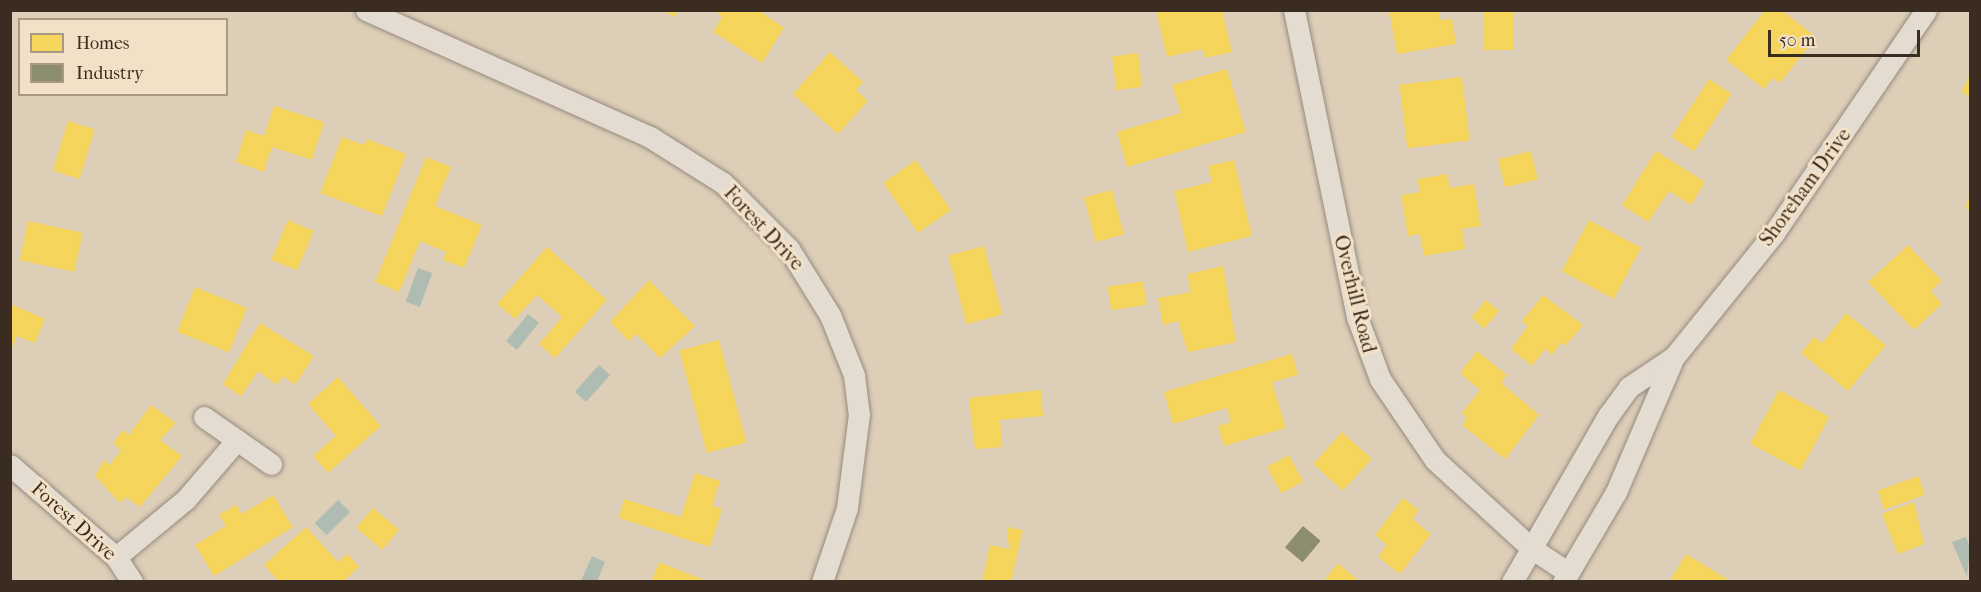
<!DOCTYPE html>
<style>
body{margin:0}
#map{position:relative;width:1981px;height:592px;overflow:hidden;background:#ddceb8;font-family:"IM FELL French Canon",serif}
div>[style]{position:absolute}
[style*='--x']{left:calc(var(--x)*1px);top:calc(var(--y)*1px);width:calc(var(--w)*1px);rotate:calc(var(--a)*1deg)}
.water>*{inset:0;background:#aebcb2;transform-origin:0 0}
.homes>*{inset:0;background:#f6d55c;transform-origin:0 0}
.industry>*{inset:0;background:#8c8c6e;transform-origin:0 0}
.roads{filter:drop-shadow(0 0 2px #958b7e) drop-shadow(0 0 2px #958b7e)}
.street>*{height:21px;margin:-10.5px;padding:0 10.5px;transform-origin:10.5px;border-radius:10.5px;background:#e4dcd1}
span{translate:-50% -50%;white-space:nowrap;text-align:center;line-height:1.15;-webkit-text-stroke:6px #f3e1c7;paint-order:stroke}
.street-label{font-size:20px;color:#3a2c20}
.frame{position:absolute;inset:0;border:12px solid #3a2c20;pointer-events:none}
.legend{position:absolute;left:18px;top:18px;width:210px;height:78px;box-sizing:border-box;background:#f3e1c7;border:2px solid #a99984;margin:0;padding:8px 10px;list-style:none;font-size:18px;color:#3a2c20}
.legend li{display:flex;align-items:center;gap:12px;height:30px}
.legend b{width:30px;border:2px solid #a99984}
.scale{position:absolute;left:1768px;top:30px;width:152px;height:27px;box-sizing:border-box;border:3px solid #3a2c20;border-top:0;padding-left:8px;font-size:18px;line-height:21px;white-space:nowrap;color:#3a2c20;-webkit-text-stroke:4px #f3e1c7;paint-order:stroke}
</style>
<div id="map">
<div class="water">
<div style="left:418px;top:268px;width:15px;height:36px;rotate:20deg"></div>
<div style="left:528px;top:314px;width:14px;height:35px;rotate:39deg"></div>
<div style="left:599px;top:365px;width:15px;height:36px;rotate:42deg"></div>
<div style="left:338px;top:500px;width:17px;height:33px;rotate:45deg"></div>
<div style="clip-path:polygon(1966px 537px,1970px 547px,1967px 577px,1952px 542px)"></div>
<div style="clip-path:polygon(592px 556px,605px 562px,597px 581px,581px 581px)"></div>
</div>
<div class="homes">
<div style="clip-path:polygon(661px 10px,678px 10px,675px 17px)"></div>
<div style="clip-path:polygon(715px 10px,758px 10px,784px 28px,762px 63px,713px 32px,722px 17px)"></div>
<div style="clip-path:polygon(1156px 10px,1222px 10px,1232px 52px,1205px 58px,1203px 49px,1167px 57px)"></div>
<div style="clip-path:polygon(1389px 10px,1439px 10px,1440px 20px,1452px 19px,1456px 44px,1397px 54px)"></div>
<div style="left:1483px;top:10px;width:30px;height:40px"></div>
<div style="clip-path:polygon(1765px 10px,1781px 10px,1816px 37px,1780px 83px,1773px 78px,1764px 89px,1726px 60px)"></div>
<div style="clip-path:polygon(830px 52px,863px 82px,856px 90px,868px 101px,838px 134px,793px 94px)"></div>
<div style="left:1138px;top:53px;width:34px;height:26px;rotate:83deg"></div>
<div style="clip-path:polygon(1227px 69px,1246px 132px,1127px 167px,1117px 132px,1181px 113px,1172px 85px)"></div>
<div style="clip-path:polygon(1970px 75px,1970px 97px,1961px 92px)"></div>
<div style="left:1462px;top:77px;width:64px;height:63px;rotate:83deg"></div>
<div style="left:1709px;top:79px;width:27px;height:69px;rotate:33deg"></div>
<div style="clip-path:polygon(274px 106px,324px 122px,312px 160px,272px 147px,264px 172px,236px 162px,246px 130px,264px 136px)"></div>
<div style="left:68px;top:121px;width:28px;height:52px;rotate:17deg"></div>
<div style="clip-path:polygon(342px 137px,364px 145px,367px 139px,406px 154px,382px 216px,320px 193px)"></div>
<div style="left:1531px;top:151px;width:29px;height:34px;rotate:76deg"></div>
<div style="clip-path:polygon(1656px 151px,1705px 182px,1691px 205px,1669px 191px,1648px 222px,1622px 205px)"></div>
<div style="clip-path:polygon(426px 157px,451px 167px,435px 206px,482px 225px,464px 268px,443px 260px,446px 252px,420px 241px,399px 292px,375px 282px)"></div>
<div style="left:916px;top:160px;width:61px;height:40px;rotate:55deg"></div>
<div style="clip-path:polygon(1234px 160px,1252px 236px,1188px 252px,1174px 191px,1212px 182px,1208px 166px)"></div>
<div style="clip-path:polygon(1447px 174px,1450px 188px,1474px 184px,1481px 226px,1462px 229px,1465px 249px,1424px 256px,1420px 234px,1408px 236px,1401px 195px,1420px 192px,1417px 179px)"></div>
<div style="left:1112px;top:190px;width:46px;height:29px;rotate:75deg"></div>
<div style="clip-path:polygon(1970px 196px,1970px 210px,1965px 208px)"></div>
<div style="left:288px;top:220px;width:28px;height:43px;rotate:23deg"></div>
<div style="left:1589px;top:220px;width:59px;height:58px;rotate:28deg"></div>
<div style="left:28px;top:221px;width:56px;height:40px;rotate:12deg"></div>
<div style="clip-path:polygon(1908px 245px,1942px 281px,1931px 291px,1942px 304px,1914px 330px,1868px 282px)"></div>
<div style="left:984px;top:246px;width:71px;height:37px;rotate:75deg"></div>
<div style="clip-path:polygon(547px 247px,607px 300px,555px 358px,539px 344px,562px 317px,537px 295px,515px 319px,497px 304px)"></div>
<div style="clip-path:polygon(1223px 266px,1236px 342px,1188px 352px,1178px 321px,1163px 325px,1158px 298px,1191px 292px,1187px 274px)"></div>
<div style="clip-path:polygon(649px 280px,695px 326px,660px 358px,636px 334px,629px 341px,610px 322px)"></div>
<div style="left:1143px;top:281px;width:24px;height:36px;rotate:81deg"></div>
<div style="left:195px;top:287px;width:56px;height:48px;rotate:22deg"></div>
<div style="clip-path:polygon(1543px 295px,1583px 325px,1565px 346px,1562px 342px,1552px 355px,1545px 349px,1532px 366px,1511px 349px,1528px 326px,1522px 321px)"></div>
<div style="left:1486px;top:300px;width:17px;height:23px;rotate:40deg"></div>
<div style="clip-path:polygon(10px 304px,45px 319px,35px 343px,17px 336px,10px 351px)"></div>
<div style="clip-path:polygon(1846px 313px,1886px 345px,1848px 391px,1801px 353px,1814px 337px,1822px 343px)"></div>
<div style="clip-path:polygon(260px 323px,314px 356px,295px 385px,283px 376px,277px 385px,258px 371px,241px 396px,223px 384px)"></div>
<div style="left:719px;top:340px;width:106px;height:41px;rotate:75deg"></div>
<div style="clip-path:polygon(1477px 351px,1507px 375px,1501px 383px,1539px 415px,1505px 459px,1462px 425px,1467px 418px,1462px 413px,1480px 390px,1460px 373px)"></div>
<div style="clip-path:polygon(1292px 354px,1298px 375px,1272px 382px,1286px 428px,1224px 446px,1218px 426px,1231px 422px,1227px 408px,1173px 424px,1164px 392px)"></div>
<div style="clip-path:polygon(338px 377px,381px 426px,328px 473px,313px 456px,336px 436px,308px 404px)"></div>
<div style="clip-path:polygon(1041px 390px,1043px 416px,1000px 420px,1002px 447px,975px 449px,969px 398px)"></div>
<div style="left:1779px;top:390px;width:57px;height:61px;rotate:28deg"></div>
<div style="clip-path:polygon(151px 405px,176px 423px,160px 440px,182px 456px,140px 507px,126px 497px,120px 503px,95px 476px,104px 460px,110px 465px,121px 450px,113px 443px,123px 430px,129px 435px)"></div>
<div style="left:1342px;top:432px;width:40px;height:43px;rotate:42deg"></div>
<div style="left:1289px;top:455px;width:30px;height:25px;rotate:62deg"></div>
<div style="clip-path:polygon(695px 473px,720px 481px,712px 506px,722px 509px,710px 547px,619px 518px,624px 499px,681px 517px)"></div>
<div style="left:1918px;top:476px;width:20px;height:43px;rotate:70deg"></div>
<div style="clip-path:polygon(273px 495px,293px 527px,214px 576px,195px 545px,226px 526px,219px 515px,236px 505px,242px 514px)"></div>
<div style="clip-path:polygon(1403px 498px,1419px 510px,1412px 519px,1431px 534px,1400px 574px,1378px 557px,1387px 545px,1375px 535px)"></div>
<div style="clip-path:polygon(1914px 502px,1924px 544px,1898px 554px,1882px 514px)"></div>
<div style="left:373px;top:508px;width:34px;height:26px;rotate:40deg"></div>
<div style="clip-path:polygon(306px 527px,338px 562px,347px 554px,359px 567px,343px 582px,279px 582px,264px 565px)"></div>
<div style="clip-path:polygon(1007px 527px,1023px 530px,1011px 582px,982px 582px,990px 545px,1009px 549px)"></div>
<div style="clip-path:polygon(1686px 554px,1727px 579px,1725px 582px,1669px 582px)"></div>
<div style="clip-path:polygon(659px 562px,704px 580px,703px 582px,651px 582px)"></div>
<div style="clip-path:polygon(1338px 563px,1360px 582px,1323px 582px)"></div>
</div>
<div class="industry">
<div style="left:1303px;top:526px;width:23px;height:28px;rotate:40deg"></div>
</div>
<div class="roads">
<div class="street">
<div style="--x:366;--y:10;--w:311;--a:24.1"></div>
<div style="--x:650;--y:137;--w:86;--a:32.2"></div>
<div style="--x:723;--y:183;--w:93;--a:45"></div>
<div style="--x:789;--y:249;--w:78;--a:58.2"></div>
<div style="--x:830;--y:315;--w:65;--a:68.2"></div>
<div style="--x:854;--y:375;--w:39;--a:83"></div>
<div style="--x:859;--y:414;--w:95;--a:97.3"></div>
<div style="--x:847;--y:508;--w:78;--a:108.7"></div>
<div style="--x:1294;--y:10;--w:313;--a:78.4"></div>
<div style="--x:1357;--y:317;--w:66;--a:69.6"></div>
<div style="--x:1380;--y:379;--w:98;--a:55.8"></div>
<div style="--x:1435;--y:460;--w:130;--a:42.5"></div>
<div style="--x:1531;--y:548;--w:45;--a:33.3"></div>
<div style="--x:204;--y:417;--w:82;--a:35"></div>
<div style="--x:10;--y:465;--w:140;--a:41"></div>
<div style="--x:116;--y:557;--w:30;--a:57"></div>
<div style="--x:116;--y:557;--w:91;--a:-39.6"></div>
<div style="--x:186;--y:499;--w:78;--a:-49.2"></div>
<div style="--x:1512;--y:582;--w:192;--a:-60"></div>
<div style="--x:1608;--y:416;--w:36;--a:-54"></div>
<div style="--x:1629;--y:387;--w:54;--a:-33.7"></div>
<div style="--x:1563;--y:582;--w:104;--a:-59.5"></div>
<div style="--x:1616;--y:492;--w:147;--a:-66.8"></div>
<div style="--x:1674;--y:357;--w:159;--a:-51.1"></div>
<div style="--x:1774;--y:233;--w:270;--a:-55.7"></div>
</div>
</div>
<div class="street-label">
<span style="left:1805px;top:187px;rotate:-54deg">Shoreham Drive</span>
<span style="left:764px;top:228px;rotate:47deg">Forest Drive</span>
<span style="left:1355px;top:294px;rotate:76deg">Overhill Road</span>
<span style="left:74px;top:521px;rotate:42deg">Forest Drive</span>
</div>
<div class="frame"></div>
<ul class="legend">
<li><b style="height:16px;background:#f6d55c"></b>Homes</li>
<li><b style="height:16px;background:#8c8c6e"></b>Industry</li>
</ul>
<div class="scale">50 m</div>
</div>
